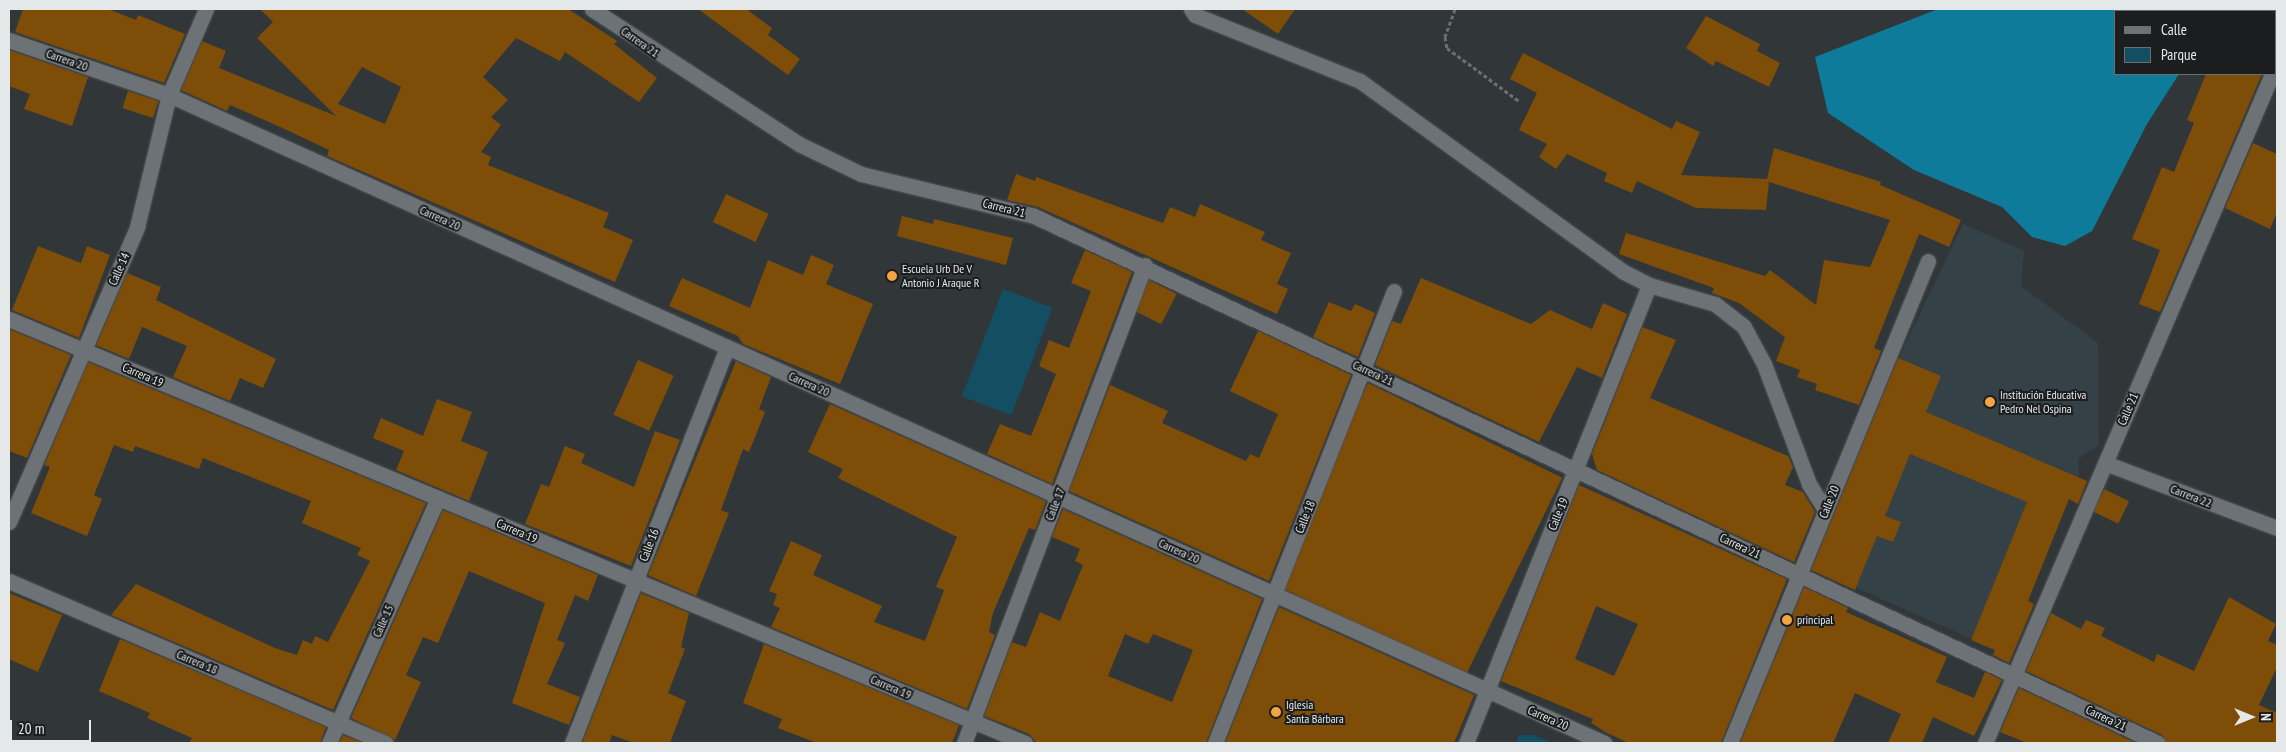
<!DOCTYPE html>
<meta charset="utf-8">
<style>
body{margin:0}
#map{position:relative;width:2286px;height:752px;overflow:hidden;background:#313739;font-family:"PT Sans Narrow",sans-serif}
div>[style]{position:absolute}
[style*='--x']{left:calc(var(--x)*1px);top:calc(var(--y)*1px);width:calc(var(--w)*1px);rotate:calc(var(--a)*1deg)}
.built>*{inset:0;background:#344146}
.green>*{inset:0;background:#134e62;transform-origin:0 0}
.forest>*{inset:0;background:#0f7b9b}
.building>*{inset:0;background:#7e4d07;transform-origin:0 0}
.path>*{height:3px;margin-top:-1.5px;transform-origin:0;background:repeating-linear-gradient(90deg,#6a6f71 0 4px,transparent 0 6.5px)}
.roads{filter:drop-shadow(0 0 1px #4e5354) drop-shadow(0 0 1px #4e5354)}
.minor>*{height:15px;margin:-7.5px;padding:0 7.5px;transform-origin:7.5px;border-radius:7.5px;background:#6c7275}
.dots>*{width:14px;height:14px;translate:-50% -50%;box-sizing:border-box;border:2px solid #1b1d1f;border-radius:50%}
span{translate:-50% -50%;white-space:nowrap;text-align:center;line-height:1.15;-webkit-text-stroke:4px #1b1d1f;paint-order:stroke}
.street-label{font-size:12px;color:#e4e8e9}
.poi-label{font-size:12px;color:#e4e8e9}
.left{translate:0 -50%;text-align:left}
.frame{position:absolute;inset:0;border:10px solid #e4e8e9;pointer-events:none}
.legend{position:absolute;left:2114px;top:10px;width:162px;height:65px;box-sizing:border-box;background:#1b1d1f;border:1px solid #6b6e70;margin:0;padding:6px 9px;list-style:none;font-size:15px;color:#e4e8e9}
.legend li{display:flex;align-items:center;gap:10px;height:25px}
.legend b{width:25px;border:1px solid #6b6e70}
.north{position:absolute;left:2226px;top:692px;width:50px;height:50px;-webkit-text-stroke:4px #1b1d1f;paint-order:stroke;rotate:90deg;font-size:14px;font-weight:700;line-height:20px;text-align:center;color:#e4e8e9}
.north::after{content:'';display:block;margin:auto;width:18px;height:22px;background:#e4e8e9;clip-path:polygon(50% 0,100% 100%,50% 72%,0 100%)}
.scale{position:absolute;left:10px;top:720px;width:81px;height:22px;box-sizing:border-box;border:2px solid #e4e8e9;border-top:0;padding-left:6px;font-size:15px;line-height:18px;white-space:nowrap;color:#e4e8e9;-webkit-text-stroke:4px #1b1d1f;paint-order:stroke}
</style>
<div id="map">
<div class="built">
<div style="clip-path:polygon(1963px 224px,2024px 251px,2021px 286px,2098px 343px,2099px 445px,2078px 459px,2079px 474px,2006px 654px,1811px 568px,1899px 358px)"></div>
</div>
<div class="green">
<div style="left:1003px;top:289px;width:53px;height:115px;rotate:21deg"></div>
<div style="clip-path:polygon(1519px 735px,1533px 735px,1552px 743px,1516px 743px)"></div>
</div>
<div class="forest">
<div style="clip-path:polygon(1938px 9px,2231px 9px,2115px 11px,2115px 74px,2179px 74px,2147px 124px,2092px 231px,2065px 246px,2032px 237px,2002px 207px,1914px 170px,1828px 113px,1815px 57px)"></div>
</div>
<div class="building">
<div style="clip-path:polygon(23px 9px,108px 9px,136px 20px,138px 15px,185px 34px,164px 83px,15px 32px)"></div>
<div style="clip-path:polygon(evenodd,260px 9px,568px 9px,617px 41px,614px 44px,657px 78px,639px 102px,565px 52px,560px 61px,516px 38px,483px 77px,508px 100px,491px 117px,501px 125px,481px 152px,491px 157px,488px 165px,609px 213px,603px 227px,633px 240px,615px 282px,327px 156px,329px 150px,276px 125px,230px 105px,227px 111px,181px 90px,202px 41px,226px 51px,219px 68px,336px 116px,257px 38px,273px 22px,260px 9px,362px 67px,401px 87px,385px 124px,338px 104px,362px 67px)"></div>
<div style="clip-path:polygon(698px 9px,746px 9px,772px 28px,768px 35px,800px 59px,788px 75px)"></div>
<div style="clip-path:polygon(1242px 9px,1295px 9px,1278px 34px)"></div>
<div style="clip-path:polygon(1706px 16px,1760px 44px,1757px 51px,1780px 63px,1769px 87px,1716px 61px,1713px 66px,1686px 48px)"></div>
<div style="clip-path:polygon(9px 50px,88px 77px,72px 126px,24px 109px,30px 94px,9px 86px)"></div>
<div style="clip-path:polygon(1523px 53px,1672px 129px,1676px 121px,1700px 132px,1681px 175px,1767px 179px,1774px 148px,1881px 182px,1880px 185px,1961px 220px,1949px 247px,1919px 234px,1874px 348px,1881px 351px,1859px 405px,1815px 390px,1817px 384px,1797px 377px,1800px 370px,1776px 361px,1785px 337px,1739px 303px,1712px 293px,1714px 288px,1619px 254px,1626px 233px,1765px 276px,1770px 270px,1816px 305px,1824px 260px,1870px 267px,1890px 220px,1769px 182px,1766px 210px,1696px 208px,1637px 181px,1632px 193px,1604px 181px,1607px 173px,1567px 154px,1556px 169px,1539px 157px,1547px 144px,1519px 130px,1537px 93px,1510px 79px)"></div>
<div style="clip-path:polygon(2206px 74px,2262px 74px,2160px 312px,2139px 304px,2160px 250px,2132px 239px,2162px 167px,2174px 172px,2194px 123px,2187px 120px)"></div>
<div style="left:128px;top:91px;width:32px;height:18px;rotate:18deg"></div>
<div style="clip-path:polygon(2253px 143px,2277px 154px,2277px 212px,2270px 229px,2225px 208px)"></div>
<div style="clip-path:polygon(1016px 174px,1035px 181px,1036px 177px,1163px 223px,1170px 207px,1195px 217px,1200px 204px,1265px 232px,1261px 240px,1291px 253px,1277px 284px,1288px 289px,1277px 314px,1038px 207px,1007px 200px)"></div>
<div style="left:726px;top:194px;width:47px;height:31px;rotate:25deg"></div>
<div style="clip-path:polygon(902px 216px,933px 224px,934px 219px,1013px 238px,1006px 265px,897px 236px)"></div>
<div style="clip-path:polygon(38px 246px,81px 263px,87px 246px,110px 255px,79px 338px,12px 310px)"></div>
<div style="clip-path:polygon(1085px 250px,1132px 272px,1052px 484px,987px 454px,1000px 424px,1031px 436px,1056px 374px,1039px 366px,1049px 340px,1069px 348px,1091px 291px,1071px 283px)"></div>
<div style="clip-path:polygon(811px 255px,834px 265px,826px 284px,873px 304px,840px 384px,743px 344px,738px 336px,669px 306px,682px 278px,750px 308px,768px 260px,803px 275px)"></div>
<div style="clip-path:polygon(127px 273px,161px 287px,156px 300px,276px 359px,263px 388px,240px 378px,230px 401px,173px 377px,187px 346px,142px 327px,129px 359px,96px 345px)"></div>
<div style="clip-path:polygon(1421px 278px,1531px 324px,1550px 310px,1592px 329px,1603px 303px,1627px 314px,1602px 378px,1577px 367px,1539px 442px,1375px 365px,1392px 321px,1401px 324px)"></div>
<div style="left:1149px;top:280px;width:31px;height:34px;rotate:27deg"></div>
<div style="clip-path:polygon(1329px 302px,1351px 311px,1355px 304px,1375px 313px,1358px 357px,1313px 337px)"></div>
<div style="clip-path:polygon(1642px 327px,1676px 340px,1650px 398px,1788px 456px,1793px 467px,1785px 485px,1803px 492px,1815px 512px,1794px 562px,1597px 470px,1592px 454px)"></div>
<div style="clip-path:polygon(9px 329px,71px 355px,27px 458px,9px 451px)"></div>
<div style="clip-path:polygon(1258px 331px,1351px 375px,1269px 581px,1069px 491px,1110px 385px,1168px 411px,1162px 423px,1246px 461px,1250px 454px,1259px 458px,1278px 414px,1230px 391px)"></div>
<div style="clip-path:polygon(1898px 358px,1941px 376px,1926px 412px,2087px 481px,2078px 504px,2069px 499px,2028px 601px,2034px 604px,2009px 663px,1993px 655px,1995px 650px,1971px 640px,2027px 502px,1910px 454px,1885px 516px,1901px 522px,1893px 542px,1877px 536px,1855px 590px,1811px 570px)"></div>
<div style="left:638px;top:360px;width:39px;height:60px;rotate:24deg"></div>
<div style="clip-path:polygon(736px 361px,771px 377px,759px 409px,765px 412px,749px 452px,743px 449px,721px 510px,729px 513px,696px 596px,648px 575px)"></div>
<div style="clip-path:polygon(88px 362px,426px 503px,333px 710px,111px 615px,136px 584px,275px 648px,297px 655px,303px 640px,312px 644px,315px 636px,328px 642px,370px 561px,357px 555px,361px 548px,302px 523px,311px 501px,203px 458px,199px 469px,135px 446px,133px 452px,114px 445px,94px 495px,102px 499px,87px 536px,31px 513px,50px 467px,44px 465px)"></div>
<div style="left:1368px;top:383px;width:216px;height:222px;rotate:26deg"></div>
<div style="clip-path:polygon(437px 399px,472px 412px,461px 441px,488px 452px,469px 501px,396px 470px,404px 451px,373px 438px,381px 418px,423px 436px)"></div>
<div style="clip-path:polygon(830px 404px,1046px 501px,1035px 530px,1029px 528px,993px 613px,989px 632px,995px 635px,967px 709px,771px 627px,780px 608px,773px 605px,777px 594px,769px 591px,791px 541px,822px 555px,813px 575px,882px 606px,874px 622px,925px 641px,944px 590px,936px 587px,957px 537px,838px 478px,843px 469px,808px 452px)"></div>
<div style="clip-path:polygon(655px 431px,680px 440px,631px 566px,525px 524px,541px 484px,549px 487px,565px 446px,585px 454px,581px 463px,634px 487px)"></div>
<div style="clip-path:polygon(evenodd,1579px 485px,1787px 579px,1721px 743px,1629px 743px,1607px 733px,1591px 723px,1593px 719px,1501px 681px,1579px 485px,1596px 606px,1638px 624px,1614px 676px,1575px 659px,1596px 606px)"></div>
<div style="left:2104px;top:489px;width:28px;height:25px;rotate:26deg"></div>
<div style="clip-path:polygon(evenodd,1063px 509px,1262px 599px,1206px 743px,1037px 743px,1029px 734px,984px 716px,1012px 642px,1026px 647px,1040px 612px,1060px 621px,1083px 565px,1075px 561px,1080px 549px,1052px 537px,1063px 509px,1125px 634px,1148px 644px,1153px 634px,1193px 650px,1172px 702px,1108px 676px,1125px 634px)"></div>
<div style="clip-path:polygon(443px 510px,598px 575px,588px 601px,575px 595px,557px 640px,565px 643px,547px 684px,580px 697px,569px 725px,512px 703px,545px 603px,469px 571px,438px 643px,423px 637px,406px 675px,421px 682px,395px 740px,351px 718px)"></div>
<div style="clip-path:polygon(1804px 587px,1848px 608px,1846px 612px,1947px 657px,1936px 682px,1974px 698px,1985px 672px,2002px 680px,1974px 736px,1933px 717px,1922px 743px,1888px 743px,1901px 714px,1855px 693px,1833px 743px,1740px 743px)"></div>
<div style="clip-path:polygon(9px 593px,62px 615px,38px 672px,9px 659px)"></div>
<div style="clip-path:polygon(641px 593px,689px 613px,681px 647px,685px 649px,668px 693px,686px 701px,670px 743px,634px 743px,612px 735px,609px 743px,582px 743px)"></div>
<div style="clip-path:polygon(2229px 597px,2276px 624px,2268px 641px,2277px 645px,2277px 667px,2259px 705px,2277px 713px,2277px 743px,2167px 743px,2162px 735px,2026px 671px,2051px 613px,2081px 629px,2086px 620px,2105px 628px,2101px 636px,2154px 662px,2157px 654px,2194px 671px)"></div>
<div style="clip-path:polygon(1279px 607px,1474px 695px,1454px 743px,1225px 743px)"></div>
<div style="clip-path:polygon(120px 639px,326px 727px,320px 743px,189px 743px,192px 738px,147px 718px,150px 713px,99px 691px)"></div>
<div style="clip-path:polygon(764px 644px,959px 725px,952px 743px,817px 743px,778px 728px,782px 719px,743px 703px)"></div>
<div style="clip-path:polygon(2019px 688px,2136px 743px,2027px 743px,2000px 732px)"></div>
<div style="clip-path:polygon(343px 735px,363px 743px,339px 743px)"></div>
</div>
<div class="path">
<div style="--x:1455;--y:9;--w:30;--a:110"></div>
<div style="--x:1445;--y:37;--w:11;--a:80"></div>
<div style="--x:1447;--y:48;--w:89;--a:36.4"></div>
</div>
<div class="roads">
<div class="minor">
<div style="--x:592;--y:9;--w:247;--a:33.1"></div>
<div style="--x:799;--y:144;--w:69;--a:25.8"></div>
<div style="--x:861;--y:174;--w:178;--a:13.6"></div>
<div style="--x:1034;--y:216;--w:1241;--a:25.12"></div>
<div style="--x:1191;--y:9;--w:7;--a:56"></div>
<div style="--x:1195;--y:15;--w:178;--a:21.8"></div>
<div style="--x:1360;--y:81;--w:324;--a:35.9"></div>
<div style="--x:1622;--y:271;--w:30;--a:27"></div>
<div style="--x:1649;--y:285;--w:69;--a:16.1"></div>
<div style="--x:1715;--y:304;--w:37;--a:38"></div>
<div style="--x:1744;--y:327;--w:42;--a:61.6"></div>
<div style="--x:1764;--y:364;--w:128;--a:69.4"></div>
<div style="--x:1809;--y:484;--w:31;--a:58"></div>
<div style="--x:9;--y:40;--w:169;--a:19"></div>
<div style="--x:169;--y:95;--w:1575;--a:24.3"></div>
<div style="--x:9;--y:319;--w:1101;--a:22.65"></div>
<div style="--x:2105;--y:463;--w:184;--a:20.7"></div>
<div style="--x:9;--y:522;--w:322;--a:-66.5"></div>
<div style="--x:137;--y:227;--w:136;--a:-76.4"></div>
<div style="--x:169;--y:95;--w:94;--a:-66.7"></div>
<div style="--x:9;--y:581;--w:410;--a:23.3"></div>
<div style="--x:329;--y:743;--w:268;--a:-66"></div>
<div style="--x:572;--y:743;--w:425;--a:-68.6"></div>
<div style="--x:964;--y:743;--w:511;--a:-69.26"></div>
<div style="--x:1215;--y:743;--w:486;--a:-68.4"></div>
<div style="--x:1466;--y:743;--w:493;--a:-68.2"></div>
<div style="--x:1730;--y:743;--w:521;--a:-67.67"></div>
<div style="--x:1985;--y:743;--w:728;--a:-66.78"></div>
</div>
</div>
<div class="dots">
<div style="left:892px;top:276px;background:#f4a443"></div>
<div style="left:1990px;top:402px;background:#f4a443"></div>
<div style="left:1787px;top:620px;background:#f4a443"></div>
<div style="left:1276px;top:712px;background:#f4a443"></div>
</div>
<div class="street-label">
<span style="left:640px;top:42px;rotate:35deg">Carrera 21</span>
<span style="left:67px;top:60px;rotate:19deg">Carrera 20</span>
<span style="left:1004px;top:208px;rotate:14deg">Carrera 21</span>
<span style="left:440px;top:218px;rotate:24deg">Carrera 20</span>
<span style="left:119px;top:269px;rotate:-66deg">Calle 14</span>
<span style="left:1373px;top:373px;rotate:25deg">Carrera 21</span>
<span style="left:143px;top:375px;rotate:23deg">Carrera 19</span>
<span style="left:809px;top:384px;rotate:24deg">Carrera 20</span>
<span style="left:2128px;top:409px;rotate:-67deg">Calle 21</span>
<span style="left:2191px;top:496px;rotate:21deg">Carrera 22</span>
<span style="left:1829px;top:502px;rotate:-68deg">Calle 20</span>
<span style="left:1055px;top:504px;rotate:-69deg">Calle 17</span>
<span style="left:1558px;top:514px;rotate:-68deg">Calle 19</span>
<span style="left:1305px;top:517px;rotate:-68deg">Calle 18</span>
<span style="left:517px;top:531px;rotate:23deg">Carrera 19</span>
<span style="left:649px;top:545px;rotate:-69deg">Calle 16</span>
<span style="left:1740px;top:546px;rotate:25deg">Carrera 21</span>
<span style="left:1179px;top:551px;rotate:24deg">Carrera 20</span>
<span style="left:383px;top:621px;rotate:-66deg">Calle 15</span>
<span style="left:197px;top:662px;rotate:23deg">Carrera 18</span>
<span style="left:891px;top:687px;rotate:23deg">Carrera 19</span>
<span style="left:1548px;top:718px;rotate:24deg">Carrera 20</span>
<span style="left:2106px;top:718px;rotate:25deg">Carrera 21</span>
</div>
<div class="poi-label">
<span class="left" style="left:902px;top:276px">Escuela Urb De V<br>Antonio J Araque R</span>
<span class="left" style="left:2000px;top:402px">Institución Educativa<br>Pedro Nel Ospina</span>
<span class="left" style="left:1797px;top:620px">principal</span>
<span class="left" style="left:1286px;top:712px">Iglesia<br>Santa Bárbara</span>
</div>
<div class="frame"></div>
<ul class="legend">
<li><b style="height:6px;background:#6c7275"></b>Calle</li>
<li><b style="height:14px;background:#134e62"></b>Parque</li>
</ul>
<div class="north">N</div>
<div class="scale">20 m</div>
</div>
